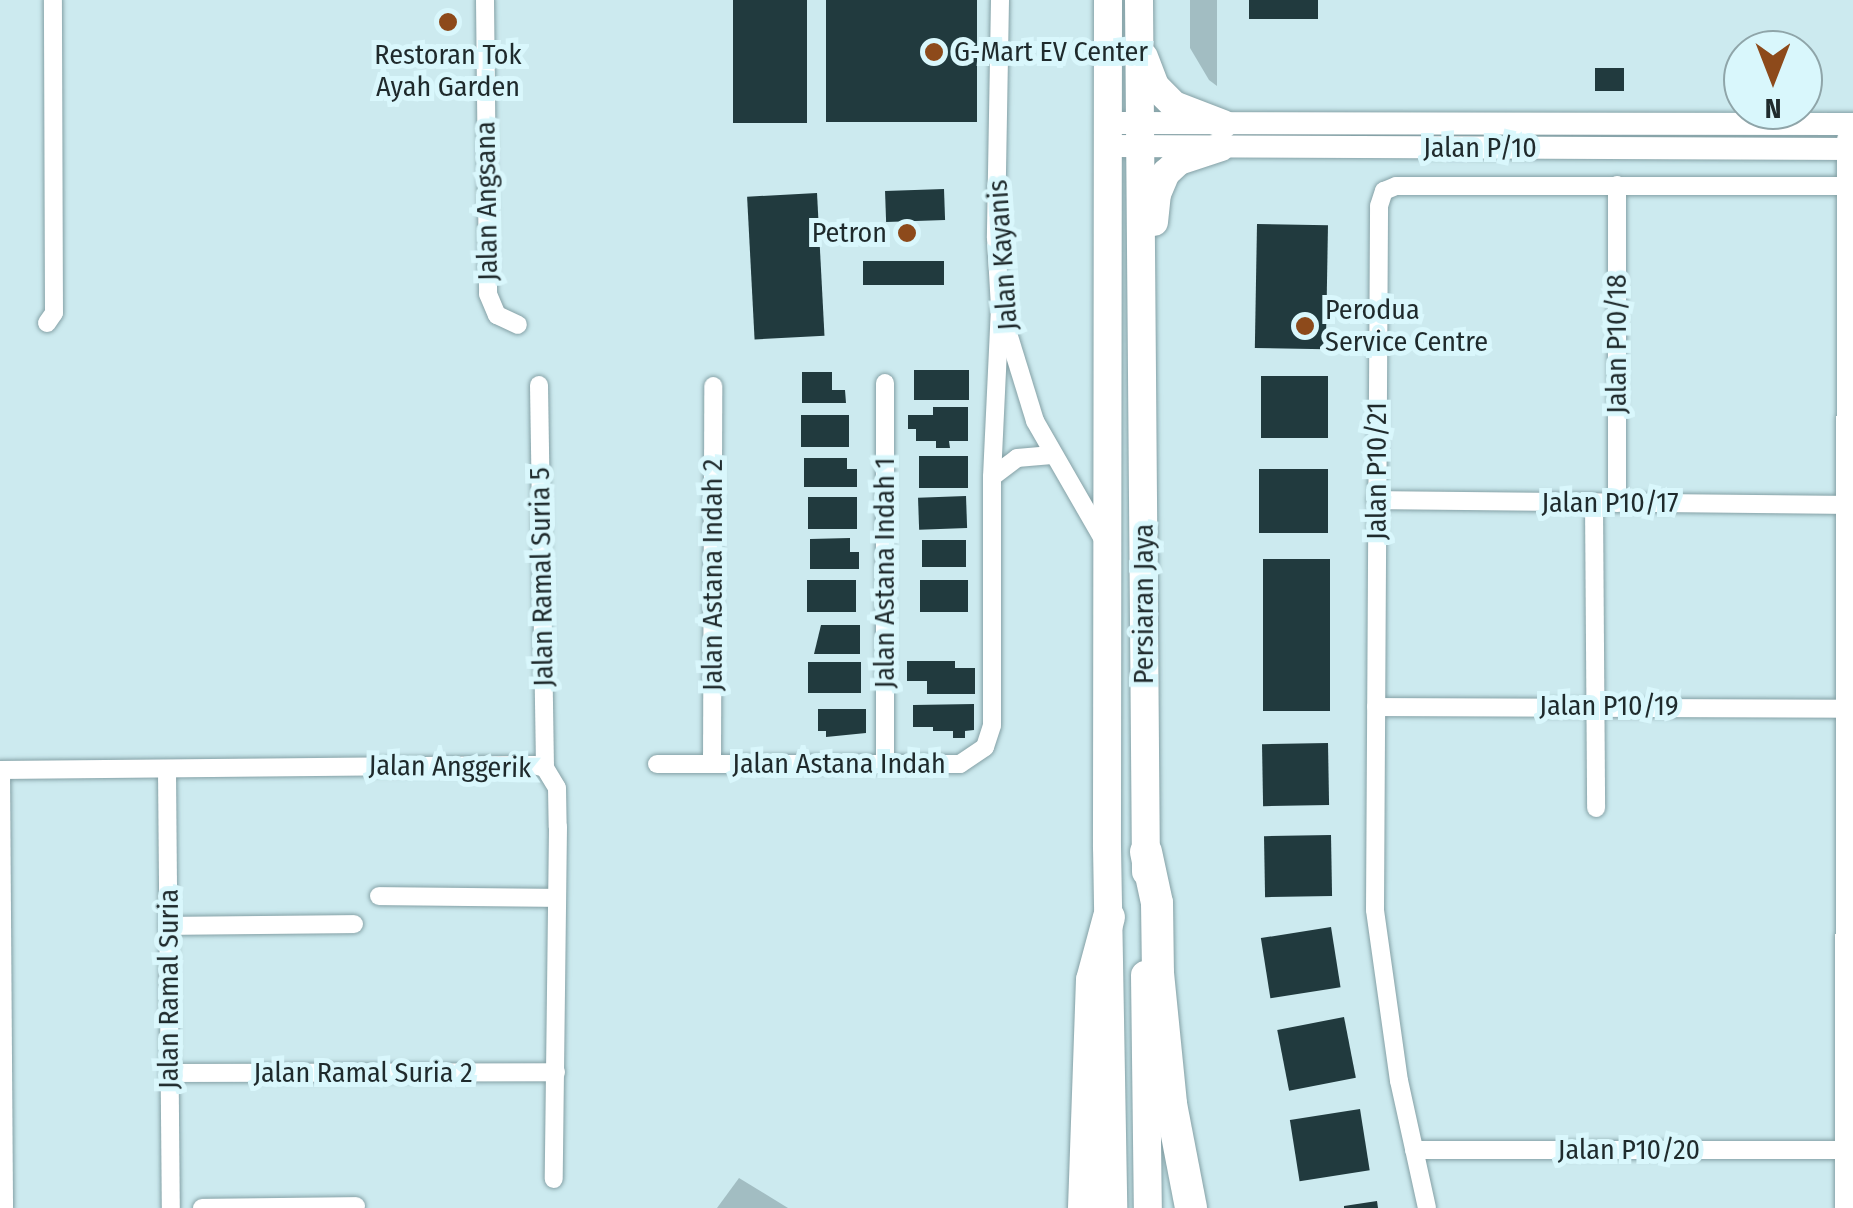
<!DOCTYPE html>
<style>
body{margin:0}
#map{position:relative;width:1853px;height:1208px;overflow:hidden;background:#cceaef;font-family:"Fira Sans Condensed",sans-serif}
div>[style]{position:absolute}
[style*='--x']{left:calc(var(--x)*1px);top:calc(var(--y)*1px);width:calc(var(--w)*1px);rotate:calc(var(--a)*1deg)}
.green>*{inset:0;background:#a2bdc2}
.building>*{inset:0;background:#213a3e;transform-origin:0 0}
.roads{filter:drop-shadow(0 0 2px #84a0a5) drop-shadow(0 0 2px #84a0a5)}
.minor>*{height:18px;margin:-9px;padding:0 9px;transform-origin:9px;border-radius:9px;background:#fff}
.tertiary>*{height:22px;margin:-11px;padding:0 11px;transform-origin:11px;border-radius:11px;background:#fff}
.primary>*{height:28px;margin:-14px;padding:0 14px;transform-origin:14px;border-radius:14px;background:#fff}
.motorway>*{height:32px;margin:-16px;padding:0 16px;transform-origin:16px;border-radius:16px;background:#fff}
.dots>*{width:28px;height:28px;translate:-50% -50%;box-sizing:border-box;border:5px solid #d9f7fc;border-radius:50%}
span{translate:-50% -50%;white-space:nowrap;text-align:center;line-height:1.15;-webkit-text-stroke:10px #d9f7fc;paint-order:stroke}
.poi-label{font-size:28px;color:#1f2a2c}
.left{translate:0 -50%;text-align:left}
.right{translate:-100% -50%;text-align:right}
.street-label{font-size:28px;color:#1f2a2c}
.north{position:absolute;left:1723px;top:30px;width:100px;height:100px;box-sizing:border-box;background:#d9f7fc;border:2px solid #8fa5a9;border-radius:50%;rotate:180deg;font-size:28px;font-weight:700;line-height:40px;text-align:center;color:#1f2a2c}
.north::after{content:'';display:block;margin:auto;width:35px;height:45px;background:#8d4a1b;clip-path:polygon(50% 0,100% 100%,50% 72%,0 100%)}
</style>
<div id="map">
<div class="green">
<div style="clip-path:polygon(1190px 0,1217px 0,1217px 86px,1209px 80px,1190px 48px)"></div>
<div style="clip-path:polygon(739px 1178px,788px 1208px,717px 1208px)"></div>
</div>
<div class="building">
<div style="left:733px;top:0;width:74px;height:123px"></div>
<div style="left:826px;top:0;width:151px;height:122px"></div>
<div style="left:1249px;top:0;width:69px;height:19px"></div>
<div style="left:1595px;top:68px;width:29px;height:23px"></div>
<div style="left:944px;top:189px;width:31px;height:59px;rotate:88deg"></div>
<div style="left:817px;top:193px;width:143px;height:70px;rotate:87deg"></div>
<div style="left:1257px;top:224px;width:71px;height:124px;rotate:1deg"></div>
<div style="left:863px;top:261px;width:81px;height:24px"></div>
<div style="left:914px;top:370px;width:55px;height:30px"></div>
<div style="clip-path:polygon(802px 372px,832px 372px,832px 390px,845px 390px,846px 403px,802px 403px)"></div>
<div style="left:1328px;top:376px;width:62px;height:67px;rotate:90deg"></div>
<div style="clip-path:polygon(933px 407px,968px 407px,968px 441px,949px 441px,950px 448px,936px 448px,936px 441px,916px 441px,916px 429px,908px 429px,908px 415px,933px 415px)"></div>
<div style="left:801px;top:415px;width:48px;height:32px"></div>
<div style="left:919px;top:456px;width:49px;height:32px"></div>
<div style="clip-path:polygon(804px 458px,847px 458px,847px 469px,857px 469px,857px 487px,804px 487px)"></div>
<div style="left:1259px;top:469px;width:69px;height:64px"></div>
<div style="left:966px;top:496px;width:32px;height:48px;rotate:88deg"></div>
<div style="left:808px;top:497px;width:49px;height:32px"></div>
<div style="clip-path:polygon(850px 538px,850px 552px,859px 552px,859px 569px,810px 569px,810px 539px)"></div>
<div style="left:922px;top:540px;width:44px;height:27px"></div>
<div style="left:1263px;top:559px;width:67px;height:152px"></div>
<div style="left:856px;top:580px;width:32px;height:49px;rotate:90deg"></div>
<div style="left:920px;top:580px;width:48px;height:32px"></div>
<div style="clip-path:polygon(821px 625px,860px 625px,860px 654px,814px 654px)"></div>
<div style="clip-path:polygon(907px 661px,955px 661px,955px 668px,975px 668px,975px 694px,927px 694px,927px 681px,907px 681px)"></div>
<div style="left:808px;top:662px;width:53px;height:31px"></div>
<div style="clip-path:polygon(974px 704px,974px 730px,965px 731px,965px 738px,953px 738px,953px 731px,933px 731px,933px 727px,913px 727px,913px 705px)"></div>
<div style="clip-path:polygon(818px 709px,866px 709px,866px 733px,826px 737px,826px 731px,818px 731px)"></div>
<div style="left:1328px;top:743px;width:62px;height:66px;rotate:89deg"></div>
<div style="left:1331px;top:835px;width:61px;height:67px;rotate:89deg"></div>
<div style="left:1331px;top:927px;width:61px;height:71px;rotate:81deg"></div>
<div style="left:1344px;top:1017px;width:62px;height:68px;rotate:79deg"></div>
<div style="left:1360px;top:1109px;width:62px;height:71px;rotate:81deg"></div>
<div style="clip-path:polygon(1377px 1201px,1378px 1208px,1344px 1208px,1344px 1206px)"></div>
</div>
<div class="roads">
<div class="minor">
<div style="--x:485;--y:0;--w:294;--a:89.4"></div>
<div style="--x:488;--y:294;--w:23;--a:67"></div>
<div style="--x:497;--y:315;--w:23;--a:25"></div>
<div style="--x:1000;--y:0;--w:238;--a:91"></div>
<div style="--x:996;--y:238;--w:69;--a:86.7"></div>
<div style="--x:1000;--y:307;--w:119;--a:72.9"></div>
<div style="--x:1035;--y:421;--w:138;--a:60.1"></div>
<div style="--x:1617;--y:185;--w:318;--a:90"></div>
<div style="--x:47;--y:323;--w:12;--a:-55"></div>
<div style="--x:54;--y:313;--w:313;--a:-90.2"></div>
<div style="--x:539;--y:385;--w:383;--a:89.1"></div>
<div style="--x:992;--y:477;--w:31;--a:-37"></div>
<div style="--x:1017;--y:458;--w:35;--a:-5"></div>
<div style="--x:1376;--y:500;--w:468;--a:0.6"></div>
<div style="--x:1594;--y:503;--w:305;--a:89.6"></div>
<div style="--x:1376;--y:707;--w:467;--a:0.2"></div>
<div style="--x:657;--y:764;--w:303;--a:0"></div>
<div style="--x:960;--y:764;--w:30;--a:-34"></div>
<div style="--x:985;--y:747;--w:23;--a:-72"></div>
<div style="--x:992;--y:725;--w:248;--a:-90"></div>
<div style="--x:992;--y:477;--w:170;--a:-87.3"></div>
<div style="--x:712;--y:764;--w:378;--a:-89.8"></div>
<div style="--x:885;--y:764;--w:381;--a:-90"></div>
<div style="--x:0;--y:770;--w:534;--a:-0.54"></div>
<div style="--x:534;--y:765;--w:11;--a:15"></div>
<div style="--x:545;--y:768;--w:23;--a:59"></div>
<div style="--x:557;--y:788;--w:39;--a:89"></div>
<div style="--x:558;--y:827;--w:352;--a:90.7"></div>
<div style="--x:1;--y:770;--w:438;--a:89.6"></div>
<div style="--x:167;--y:771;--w:437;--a:89.5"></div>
<div style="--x:379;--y:896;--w:178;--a:0.6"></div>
<div style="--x:168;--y:926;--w:186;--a:-0.6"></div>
<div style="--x:170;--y:1073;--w:386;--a:-0.1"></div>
<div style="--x:1414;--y:1150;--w:430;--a:0"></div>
<div style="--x:202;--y:1208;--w:154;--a:-0.7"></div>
<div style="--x:1427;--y:1208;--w:130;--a:-102.4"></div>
<div style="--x:1399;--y:1081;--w:173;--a:-98"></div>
<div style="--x:1375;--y:910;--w:704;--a:-89.67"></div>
<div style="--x:1379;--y:206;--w:16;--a:-72"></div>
<div style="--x:1384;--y:191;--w:13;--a:-23"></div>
<div style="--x:1396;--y:186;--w:450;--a:0"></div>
<div style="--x:1844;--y:1208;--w:1069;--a:-89.89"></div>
</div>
<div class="tertiary">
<div style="--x:1108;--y:123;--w:745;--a:0.08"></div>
<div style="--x:1108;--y:146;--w:745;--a:0.23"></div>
</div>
<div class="primary">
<div style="--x:1108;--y:0;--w:847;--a:90.07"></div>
<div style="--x:1107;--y:847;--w:361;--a:89"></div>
<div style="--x:1139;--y:0;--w:872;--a:89.54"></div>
<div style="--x:1144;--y:57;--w:31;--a:69"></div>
<div style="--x:1155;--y:86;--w:27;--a:45"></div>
<div style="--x:1174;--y:105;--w:53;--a:21.2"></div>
<div style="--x:1154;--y:222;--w:28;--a:-84"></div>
<div style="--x:1157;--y:194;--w:23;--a:-67"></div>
<div style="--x:1166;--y:173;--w:18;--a:-43"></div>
<div style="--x:1179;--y:161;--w:44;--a:-18.4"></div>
<div style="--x:1145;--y:975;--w:233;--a:89.3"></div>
</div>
<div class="motorway">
<div style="--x:1146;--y:852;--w:52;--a:77.8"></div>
<div style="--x:1157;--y:903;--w:70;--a:89.2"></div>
<div style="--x:1158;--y:973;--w:132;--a:84.3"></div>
<div style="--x:1171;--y:1104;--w:106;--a:79.1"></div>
<div style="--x:1084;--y:1208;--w:228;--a:-88"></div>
<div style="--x:1092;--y:980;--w:65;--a:-74.9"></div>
</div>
</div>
<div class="dots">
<div style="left:448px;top:22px;background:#8d4a1b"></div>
<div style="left:934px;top:52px;background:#8d4a1b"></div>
<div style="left:907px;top:233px;background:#8d4a1b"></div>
<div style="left:1305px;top:326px;background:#8d4a1b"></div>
</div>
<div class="poi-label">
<span class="left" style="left:954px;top:52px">G-Mart EV Center</span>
<span style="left:448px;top:71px">Restoran Tok<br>Ayah Garden</span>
<span class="right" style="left:887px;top:233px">Petron</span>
<span class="left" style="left:1325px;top:326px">Perodua<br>Service Centre</span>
</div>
<div class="street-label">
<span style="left:1480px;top:148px">Jalan P/10</span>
<span style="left:487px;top:201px;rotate:-91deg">Jalan Angsana</span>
<span style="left:1003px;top:255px;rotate:-94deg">Jalan Kayanis</span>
<span style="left:1617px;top:344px;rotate:-90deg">Jalan P10/18</span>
<span style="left:1377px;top:471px;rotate:-90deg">Jalan P10/21</span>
<span style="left:1610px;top:503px">Jalan P10/17</span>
<span style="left:885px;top:573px;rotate:-90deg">Jalan Astana Indah 1</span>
<span style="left:713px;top:575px;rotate:-90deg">Jalan Astana Indah 2</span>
<span style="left:542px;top:577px;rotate:-91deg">Jalan Ramal Suria 5</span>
<span style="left:1144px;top:604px;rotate:-90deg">Persiaran Jaya</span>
<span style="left:1609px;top:706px">Jalan P10/19</span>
<span style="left:839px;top:764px">Jalan Astana Indah</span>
<span style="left:450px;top:767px;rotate:1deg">Jalan Anggerik</span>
<span style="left:169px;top:989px;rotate:-90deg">Jalan Ramal Suria</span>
<span style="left:363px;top:1073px">Jalan Ramal Suria 2</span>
<span style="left:1629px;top:1150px">Jalan P10/20</span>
</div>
<div class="north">N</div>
</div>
